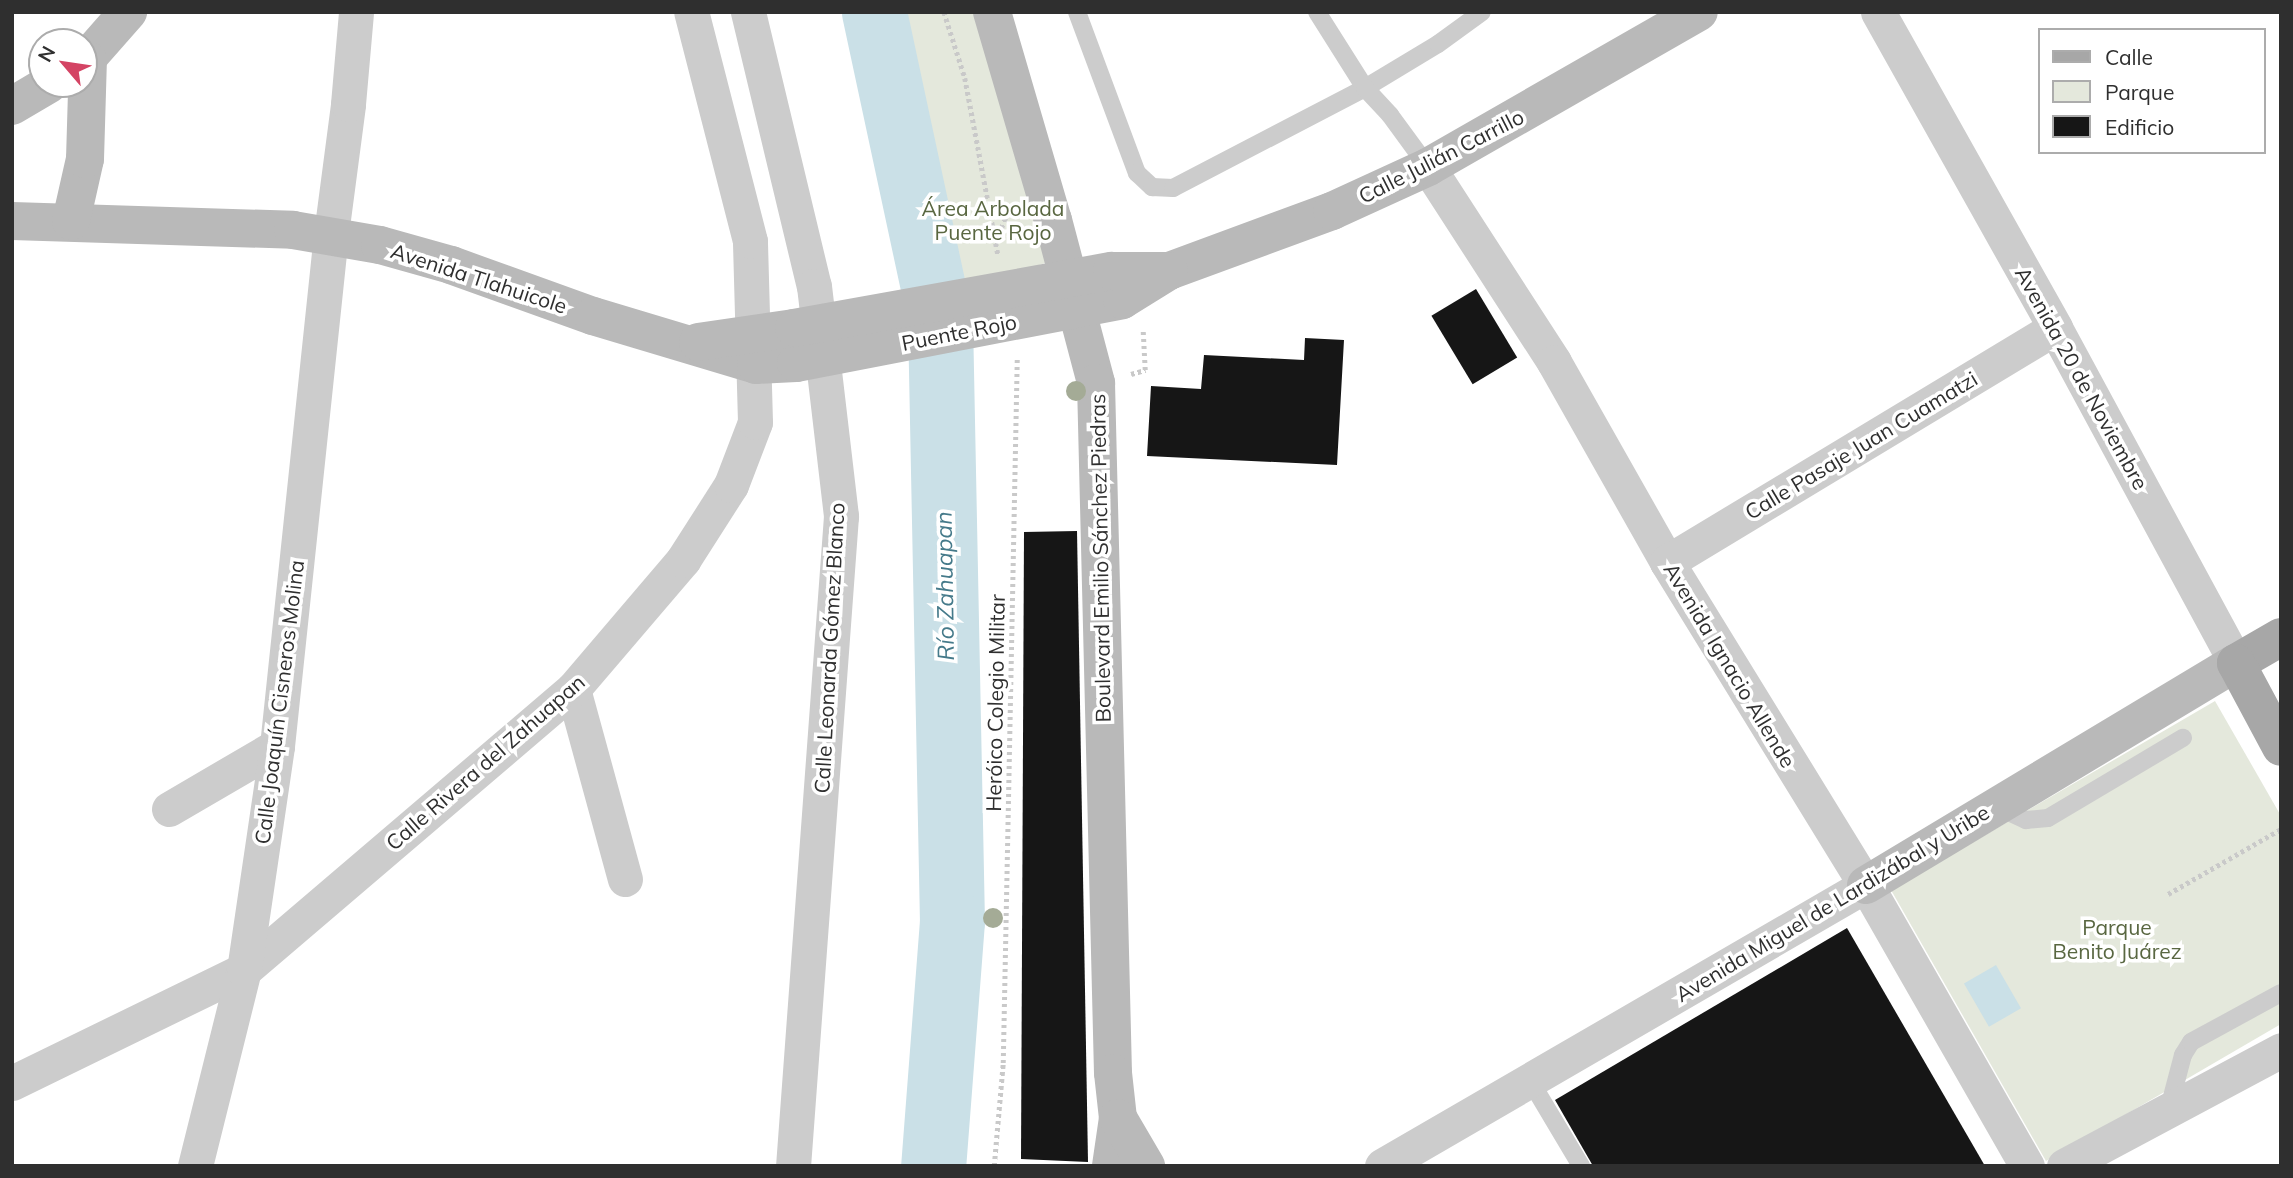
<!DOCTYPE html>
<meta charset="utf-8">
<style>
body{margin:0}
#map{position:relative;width:2293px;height:1178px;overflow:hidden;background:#fff;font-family:Mulish,sans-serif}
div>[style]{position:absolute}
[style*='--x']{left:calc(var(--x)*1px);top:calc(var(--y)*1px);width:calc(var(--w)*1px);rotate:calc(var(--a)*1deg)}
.green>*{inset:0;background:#e4e8dc}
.water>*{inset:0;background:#cae0e7;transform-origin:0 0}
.river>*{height:65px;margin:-32.5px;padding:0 32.5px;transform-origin:32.5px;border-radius:32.5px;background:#cae0e7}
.building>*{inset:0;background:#161616;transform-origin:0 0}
.path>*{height:4.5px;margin-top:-2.25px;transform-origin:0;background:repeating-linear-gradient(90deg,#c9c9c9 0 3.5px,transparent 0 7px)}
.lane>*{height:18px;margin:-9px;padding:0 9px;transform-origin:9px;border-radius:9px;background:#ccc}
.street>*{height:35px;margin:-17.5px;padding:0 17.5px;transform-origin:17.5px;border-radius:17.5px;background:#ccc}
.secondary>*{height:38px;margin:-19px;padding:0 19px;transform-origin:19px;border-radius:19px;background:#b9b9b9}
.primary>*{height:38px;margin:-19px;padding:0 19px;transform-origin:19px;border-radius:19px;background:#a7a7a7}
.trees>*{width:20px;height:20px;margin:-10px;border-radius:50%;background:#a4ab96}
span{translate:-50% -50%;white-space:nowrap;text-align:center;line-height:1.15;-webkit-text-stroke:7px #fff;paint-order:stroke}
.street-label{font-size:21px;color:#2f2f2f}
.park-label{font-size:21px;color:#596741}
.water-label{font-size:23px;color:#457a8a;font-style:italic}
.frame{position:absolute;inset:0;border:14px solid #2f2f2f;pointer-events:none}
.legend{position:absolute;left:2038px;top:28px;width:228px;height:126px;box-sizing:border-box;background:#fff;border:2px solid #acacac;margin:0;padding:9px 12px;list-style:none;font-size:21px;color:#2f2f2f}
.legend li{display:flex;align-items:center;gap:14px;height:35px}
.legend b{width:35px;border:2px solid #acacac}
.north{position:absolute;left:28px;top:28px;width:70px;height:70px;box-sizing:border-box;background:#fff;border:2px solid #acacac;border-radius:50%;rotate:299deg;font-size:19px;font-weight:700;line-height:28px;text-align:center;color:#2f2f2f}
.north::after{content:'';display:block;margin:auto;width:24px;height:32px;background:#d44464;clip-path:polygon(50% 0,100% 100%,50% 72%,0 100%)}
</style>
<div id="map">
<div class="green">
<div style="clip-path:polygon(901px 12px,980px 12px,1058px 259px,956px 291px)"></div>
<div style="clip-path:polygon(2215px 701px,2281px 816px,2281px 1024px,2046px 1161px,1891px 890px)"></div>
</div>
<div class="water">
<div style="left:1996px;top:965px;width:50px;height:37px;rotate:60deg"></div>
</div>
<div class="river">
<div style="--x:874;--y:12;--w:315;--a:77.9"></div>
<div style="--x:940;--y:320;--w:601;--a:88.86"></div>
<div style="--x:952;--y:921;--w:246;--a:94.4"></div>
</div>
<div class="building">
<div style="left:1476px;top:289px;width:80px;height:52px;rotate:59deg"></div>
<div style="clip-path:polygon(1305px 338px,1344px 340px,1337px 465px,1147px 456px,1151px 386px,1201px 389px,1204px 355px,1304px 360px)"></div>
<div style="clip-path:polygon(1077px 531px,1088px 1162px,1021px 1159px,1024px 532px)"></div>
<div style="clip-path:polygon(1847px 928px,1985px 1166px,1593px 1166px,1555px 1100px)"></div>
</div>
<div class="path">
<div style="--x:944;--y:12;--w:69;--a:72.3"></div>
<div style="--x:965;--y:78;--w:179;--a:79.4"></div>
<div style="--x:996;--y:241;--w:37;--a:-68"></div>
<div style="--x:1131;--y:374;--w:15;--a:-16"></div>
<div style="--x:1145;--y:370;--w:39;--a:-93"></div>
<div style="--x:2168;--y:894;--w:130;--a:-29.9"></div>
<div style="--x:994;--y:1166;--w:103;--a:-85"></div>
<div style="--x:1003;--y:1063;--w:704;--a:-88.86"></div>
</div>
<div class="lane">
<div style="--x:1077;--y:12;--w:172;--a:69.6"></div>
<div style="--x:1137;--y:173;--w:21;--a:43"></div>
<div style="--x:1152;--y:187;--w:21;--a:3"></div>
<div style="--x:1173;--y:188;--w:216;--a:-27.5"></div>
<div style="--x:1365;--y:88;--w:85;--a:-31.1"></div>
<div style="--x:1438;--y:44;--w:54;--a:-36"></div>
<div style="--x:1317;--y:12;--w:90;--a:57.7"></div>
<div style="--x:1365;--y:88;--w:37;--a:47"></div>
<div style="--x:1390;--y:115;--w:64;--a:53.8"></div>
<div style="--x:1998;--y:807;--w:31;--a:25"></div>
<div style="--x:2026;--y:820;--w:22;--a:-5"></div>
<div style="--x:2048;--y:818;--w:157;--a:-30.7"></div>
<div style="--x:1531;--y:1082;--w:98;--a:59.2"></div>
<div style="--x:2169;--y:1108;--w:55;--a:-75.2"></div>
<div style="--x:2183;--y:1055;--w:15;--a:-58"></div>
<div style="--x:2191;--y:1042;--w:102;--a:-28.6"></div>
</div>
<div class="street">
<div style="--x:748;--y:12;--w:282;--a:76.5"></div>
<div style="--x:814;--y:286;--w:232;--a:83.3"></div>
<div style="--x:841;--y:516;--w:652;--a:94.22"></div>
<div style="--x:1878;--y:12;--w:362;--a:60.7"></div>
<div style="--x:2055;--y:328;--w:381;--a:61.6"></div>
<div style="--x:1428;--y:167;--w:232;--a:57.1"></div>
<div style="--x:1554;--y:362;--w:230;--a:60.5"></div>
<div style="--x:1667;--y:562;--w:379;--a:58.4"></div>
<div style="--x:1866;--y:885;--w:324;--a:60.2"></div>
<div style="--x:1667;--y:562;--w:453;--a:-31.1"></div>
<div style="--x:573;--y:689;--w:197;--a:74.7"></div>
<div style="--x:169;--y:809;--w:125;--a:-30.3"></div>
<div style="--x:12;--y:1083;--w:258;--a:-26"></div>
<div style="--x:244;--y:970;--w:433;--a:-40.5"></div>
<div style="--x:573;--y:689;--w:170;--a:-49.5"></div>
<div style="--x:683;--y:560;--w:89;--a:-57.4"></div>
<div style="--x:731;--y:485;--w:67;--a:-69.1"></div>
<div style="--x:755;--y:422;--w:181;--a:-91.6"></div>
<div style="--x:750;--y:241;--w:236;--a:-104.4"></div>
<div style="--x:195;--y:1166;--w:202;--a:-76"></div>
<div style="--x:244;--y:970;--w:226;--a:-81.6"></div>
<div style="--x:277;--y:746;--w:515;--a:-83.98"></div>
<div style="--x:331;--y:234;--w:131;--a:-82.5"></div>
<div style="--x:348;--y:104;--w:92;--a:-85"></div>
<div style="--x:1382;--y:1166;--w:560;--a:-30.14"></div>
<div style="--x:2064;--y:1166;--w:246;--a:-28.1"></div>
</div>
<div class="secondary">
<div style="--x:992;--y:12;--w:217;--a:73.7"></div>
<div style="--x:1053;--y:220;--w:169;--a:75.2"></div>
<div style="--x:1096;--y:383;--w:690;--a:88.59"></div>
<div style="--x:1113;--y:1073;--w:45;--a:83.7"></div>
<div style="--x:1118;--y:1118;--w:49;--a:98.3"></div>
<div style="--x:84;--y:62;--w:67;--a:-48.7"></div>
<div style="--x:12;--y:106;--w:43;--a:-30.7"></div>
<div style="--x:12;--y:221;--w:281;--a:1.8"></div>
<div style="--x:293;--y:230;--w:88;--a:9.8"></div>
<div style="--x:380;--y:245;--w:74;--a:15.7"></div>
<div style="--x:451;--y:265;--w:151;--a:19.8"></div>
<div style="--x:593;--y:316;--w:170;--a:16.7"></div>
<div style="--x:756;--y:365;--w:40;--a:-2.9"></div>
<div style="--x:796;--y:363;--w:332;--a:-10.9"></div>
<div style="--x:1122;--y:300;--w:55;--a:-31.7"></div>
<div style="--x:1169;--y:271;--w:174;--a:-20.2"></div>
<div style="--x:1332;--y:211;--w:106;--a:-24.6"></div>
<div style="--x:1428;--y:167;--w:312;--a:-29.8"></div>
<div style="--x:71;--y:221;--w:64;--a:-77.3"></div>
<div style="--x:85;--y:159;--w:99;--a:-88.3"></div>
<div style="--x:698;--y:342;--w:97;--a:-8.3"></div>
<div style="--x:794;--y:328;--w:323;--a:-10.2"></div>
<div style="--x:1112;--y:271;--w:57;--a:0"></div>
<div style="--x:1866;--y:885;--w:431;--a:-31"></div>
<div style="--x:1118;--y:1118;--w:56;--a:59.7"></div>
</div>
<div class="primary">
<div style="--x:2281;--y:637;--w:52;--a:150"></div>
<div style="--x:2236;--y:663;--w:95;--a:61.8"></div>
</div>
<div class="trees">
<div style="left:1076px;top:391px"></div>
<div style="left:993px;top:918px"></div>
</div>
<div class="street-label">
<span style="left:1441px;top:156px;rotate:-27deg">Calle Julián Carrillo</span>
<span style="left:479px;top:278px;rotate:18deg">Avenida Tlahuicole</span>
<span style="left:959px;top:332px;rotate:-11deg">Puente Rojo</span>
<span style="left:2082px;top:378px;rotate:61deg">Avenida 20 de Noviembre</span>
<span style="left:1861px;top:445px;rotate:-31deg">Calle Pasaje Juan Cuamatzi</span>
<span style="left:1100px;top:558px;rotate:-91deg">Boulevard Emilio Sánchez Piedras</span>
<span style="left:829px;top:648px;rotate:-87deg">Calle Leonarda Gómez Blanco</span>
<span style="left:1730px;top:665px;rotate:59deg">Avenida Ignacio Allende</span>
<span style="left:279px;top:702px;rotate:-83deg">Calle Joaquín Cisneros Molina</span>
<span style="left:995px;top:703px;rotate:-89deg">Heróico Colegio Militar</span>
<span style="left:485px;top:762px;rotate:-41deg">Calle Rivera del Zahuapan</span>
<span style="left:1832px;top:903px;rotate:-31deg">Avenida Miguel de Lardizábal y Uribe</span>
</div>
<div class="park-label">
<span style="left:993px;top:220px">Área Arbolada<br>Puente Rojo</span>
<span style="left:2117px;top:939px">Parque<br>Benito Juárez</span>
</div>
<div class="water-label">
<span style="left:945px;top:586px;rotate:-91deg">Río Zahuapan</span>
</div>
<div class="frame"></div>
<ul class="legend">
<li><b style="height:9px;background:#a7a7a7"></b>Calle</li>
<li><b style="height:19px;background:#e4e8dc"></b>Parque</li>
<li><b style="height:19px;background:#161616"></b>Edificio</li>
</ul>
<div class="north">N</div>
</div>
